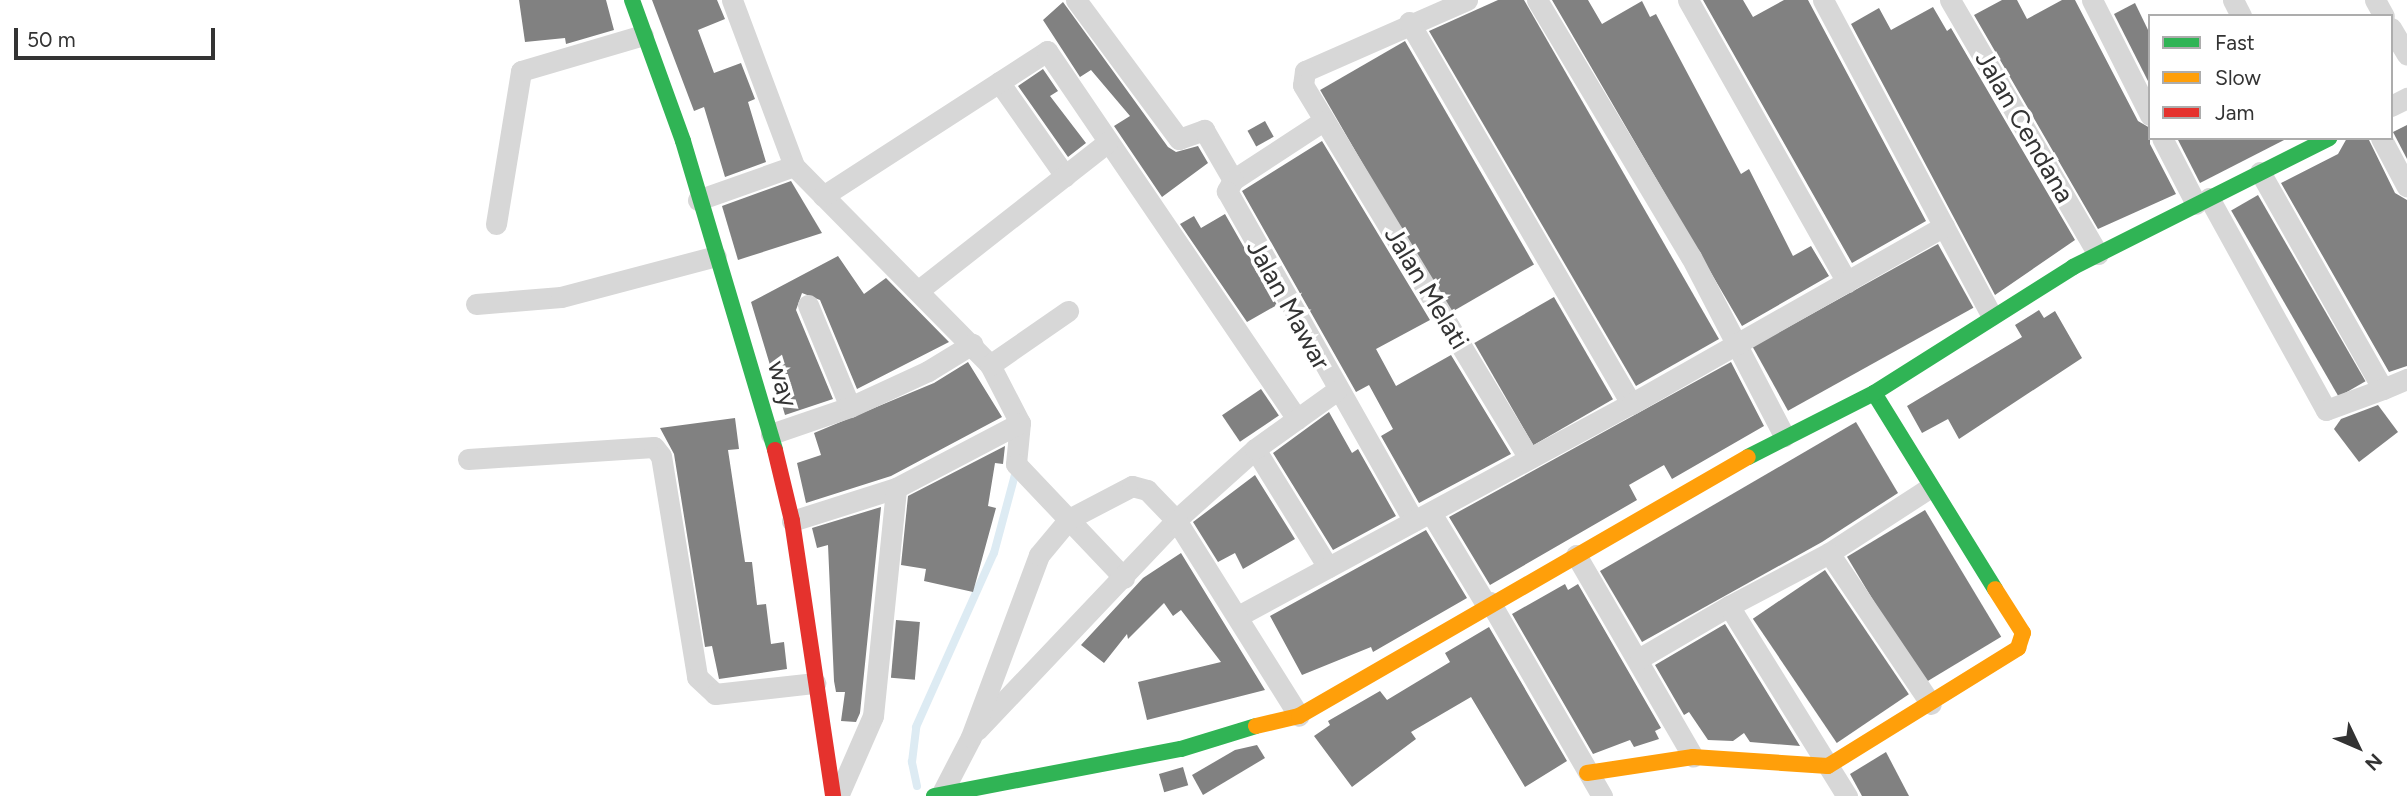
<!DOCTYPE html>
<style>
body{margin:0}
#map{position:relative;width:2407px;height:796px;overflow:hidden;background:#fff;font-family:Figtree,sans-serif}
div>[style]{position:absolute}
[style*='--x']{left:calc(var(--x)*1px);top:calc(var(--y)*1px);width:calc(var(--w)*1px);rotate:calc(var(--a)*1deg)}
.stream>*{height:8px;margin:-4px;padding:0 4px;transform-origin:4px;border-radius:4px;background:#ddebf3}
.building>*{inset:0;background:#818181;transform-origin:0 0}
.street>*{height:21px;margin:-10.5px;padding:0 10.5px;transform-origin:10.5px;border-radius:10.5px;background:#d7d7d7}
.fast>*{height:16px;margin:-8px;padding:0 8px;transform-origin:8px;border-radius:8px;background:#30b455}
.slow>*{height:16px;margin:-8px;padding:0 8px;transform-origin:8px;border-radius:8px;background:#ff9f0a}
.jam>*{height:16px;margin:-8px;padding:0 8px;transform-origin:8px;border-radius:8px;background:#e5322d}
span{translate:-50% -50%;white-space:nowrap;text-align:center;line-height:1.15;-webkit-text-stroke:7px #fff;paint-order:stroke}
.street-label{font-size:26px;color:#333}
.legend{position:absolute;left:2148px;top:14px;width:245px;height:126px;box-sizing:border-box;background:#fff;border:2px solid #adadad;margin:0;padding:9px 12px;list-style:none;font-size:21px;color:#333}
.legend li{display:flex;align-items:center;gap:14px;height:35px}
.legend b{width:35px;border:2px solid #adadad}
.north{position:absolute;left:2323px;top:712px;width:70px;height:70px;-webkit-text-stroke:5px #fff;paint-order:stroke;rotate:134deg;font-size:19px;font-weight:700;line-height:28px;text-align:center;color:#333}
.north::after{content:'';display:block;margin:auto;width:24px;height:32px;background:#333;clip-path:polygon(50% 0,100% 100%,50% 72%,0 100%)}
.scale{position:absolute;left:14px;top:28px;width:201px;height:32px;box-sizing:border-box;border:4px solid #333;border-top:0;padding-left:9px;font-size:21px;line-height:24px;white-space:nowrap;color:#333;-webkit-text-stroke:5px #fff;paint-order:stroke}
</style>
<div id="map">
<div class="stream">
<div style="--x:917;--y:786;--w:25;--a:-102"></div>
<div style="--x:912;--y:762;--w:35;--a:-83"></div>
<div style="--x:916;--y:727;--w:191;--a:-65.9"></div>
<div style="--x:994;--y:553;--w:89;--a:-75"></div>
</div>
<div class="building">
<div style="clip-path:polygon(519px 0,606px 0,614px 30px,566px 44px,565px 38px,525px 42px)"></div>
<div style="clip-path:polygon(652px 0,717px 0,725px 19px,698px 30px,714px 73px,741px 63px,755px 99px,748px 102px,766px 162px,725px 177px,704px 107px,694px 111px)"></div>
<div style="clip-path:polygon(1498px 0,1524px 0,1719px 339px,1636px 386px,1429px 31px)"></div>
<div style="clip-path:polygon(1552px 0,1588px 0,1602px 24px,1642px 1px,1650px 17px,1656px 14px,1741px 174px,1749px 169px,1793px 256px,1811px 246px,1829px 276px,1742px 326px)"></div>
<div style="clip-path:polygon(1703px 0,1743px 0,1753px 17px,1784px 0,1808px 0,1926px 221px,1852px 263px)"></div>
<div style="clip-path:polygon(2002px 0,2017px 0,2027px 19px,2062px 0,2075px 0,2138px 121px,2150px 128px,2150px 144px,2176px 194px,2098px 229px,1974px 15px)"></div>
<div style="clip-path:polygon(1063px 2px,1168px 147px,1176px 152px,1198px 146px,1208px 163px,1162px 197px,1114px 126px,1130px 116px,1091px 70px,1080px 77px,1043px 20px)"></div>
<div style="clip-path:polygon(2135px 3px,2150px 34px,2150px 85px,2114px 14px)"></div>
<div style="clip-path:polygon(1933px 7px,1947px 31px,1951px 28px,2075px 240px,1995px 295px,1851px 24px,1879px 8px,1891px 30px)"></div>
<div style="left:1405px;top:41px;width:258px;height:98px;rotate:60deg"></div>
<div style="clip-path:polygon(1043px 69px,1058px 91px,1050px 96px,1086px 143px,1068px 157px,1018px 86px)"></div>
<div style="left:1265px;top:121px;width:18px;height:20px;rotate:61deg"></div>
<div style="clip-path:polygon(2407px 125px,2407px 159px,2393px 132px)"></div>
<div style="clip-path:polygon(2177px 138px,2288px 138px,2200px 183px)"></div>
<div style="clip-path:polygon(2347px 138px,2368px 138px,2395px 193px,2407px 200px,2407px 366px,2389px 372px,2281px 183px,2338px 154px)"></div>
<div style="clip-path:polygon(1322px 141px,1430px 320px,1376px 349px,1396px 386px,1451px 355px,1511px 454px,1419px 503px,1381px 436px,1393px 429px,1369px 385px,1356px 392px,1242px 191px)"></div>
<div style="clip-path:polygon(791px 181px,822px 233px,738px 260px,722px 206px)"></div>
<div style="left:2258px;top:195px;width:215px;height:31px;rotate:60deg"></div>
<div style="clip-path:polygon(1225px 214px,1277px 305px,1247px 322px,1180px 224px,1194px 216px,1201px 228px)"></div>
<div style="left:1938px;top:244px;width:73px;height:212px;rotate:61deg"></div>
<div style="clip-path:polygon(838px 256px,864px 294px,886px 278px,949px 342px,857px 389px,820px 300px,802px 293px,796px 310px,833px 399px,785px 415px,751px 302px)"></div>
<div style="left:1554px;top:297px;width:118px;height:92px;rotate:60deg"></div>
<div style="clip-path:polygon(2039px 310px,2044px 318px,2055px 311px,2082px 358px,1959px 439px,1948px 419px,1922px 433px,1907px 406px,2022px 337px,2015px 325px)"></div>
<div style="clip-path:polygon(968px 362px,1002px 417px,891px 476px,806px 503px,797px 463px,821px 455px,814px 433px,934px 383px)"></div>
<div style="clip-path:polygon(1731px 362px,1764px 426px,1672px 479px,1664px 465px,1629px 485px,1637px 500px,1490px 585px,1449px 517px)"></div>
<div style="left:1261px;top:389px;width:32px;height:47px;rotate:56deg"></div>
<div style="clip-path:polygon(2378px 405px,2398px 432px,2359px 462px,2334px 429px,2341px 419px)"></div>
<div style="clip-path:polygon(1329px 412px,1352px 453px,1358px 449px,1396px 516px,1333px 550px,1273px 453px)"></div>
<div style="clip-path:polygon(735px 418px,739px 449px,728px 450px,745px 562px,752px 562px,757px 605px,766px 604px,771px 644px,784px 642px,787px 669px,719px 679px,712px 646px,705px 647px,674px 454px,660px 428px)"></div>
<div style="clip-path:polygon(1856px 422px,1898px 493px,1822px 542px,1642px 642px,1600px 571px)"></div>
<div style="clip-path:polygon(1005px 446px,1003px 464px,995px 463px,988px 506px,996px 508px,973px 592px,924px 581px,926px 569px,901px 565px,908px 496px)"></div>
<div style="clip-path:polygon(1255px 475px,1295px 539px,1243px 569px,1235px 553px,1218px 562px,1193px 522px)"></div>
<div style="clip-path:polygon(881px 507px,860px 713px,856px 722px,841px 721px,845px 692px,836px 692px,834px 681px,828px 545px,817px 548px,812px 528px)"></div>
<div style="left:1925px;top:510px;width:148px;height:91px;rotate:59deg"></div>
<div style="clip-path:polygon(1426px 530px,1467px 598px,1373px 652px,1371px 647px,1302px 675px,1270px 616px)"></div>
<div style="clip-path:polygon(1181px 553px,1265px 690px,1147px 720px,1138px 682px,1221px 662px,1181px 610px,1173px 616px,1164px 603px,1128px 639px,1127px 634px,1104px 663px,1081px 645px,1143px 578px)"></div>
<div style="left:1825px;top:570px;width:150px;height:87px;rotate:56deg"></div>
<div style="clip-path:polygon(1565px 584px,1568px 590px,1578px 584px,1661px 728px,1655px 731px,1659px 739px,1634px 747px,1630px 740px,1593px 754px,1512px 614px)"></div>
<div style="left:896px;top:620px;width:24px;height:58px;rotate:5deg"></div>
<div style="clip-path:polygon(1725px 624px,1800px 746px,1750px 742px,1744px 733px,1733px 741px,1708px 740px,1689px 712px,1684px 715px,1655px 665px)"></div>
<div style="clip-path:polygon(1489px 627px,1567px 761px,1525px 787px,1471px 697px,1411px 732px,1416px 739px,1352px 787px,1314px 736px,1330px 725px,1328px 721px,1380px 691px,1387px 700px,1450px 662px,1445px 653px)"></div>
<div style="clip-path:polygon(1257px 745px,1265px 758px,1203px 795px,1192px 775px,1235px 750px)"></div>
<div style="clip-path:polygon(1886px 752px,1909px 796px,1862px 796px,1850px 774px)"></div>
<div style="left:1183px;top:767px;width:19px;height:25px;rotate:74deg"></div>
</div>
<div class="street">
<div style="--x:732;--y:0;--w:177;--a:69.5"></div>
<div style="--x:794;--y:166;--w:279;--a:45.4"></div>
<div style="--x:990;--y:365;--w:65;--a:62.7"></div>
<div style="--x:1020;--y:423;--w:41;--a:95.6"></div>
<div style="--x:1016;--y:464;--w:157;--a:46.5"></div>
<div style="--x:1076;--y:0;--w:173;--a:53.5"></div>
<div style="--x:1179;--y:139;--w:27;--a:-20"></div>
<div style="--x:1204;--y:130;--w:58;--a:59.9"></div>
<div style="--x:1467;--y:0;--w:177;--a:156.3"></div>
<div style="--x:1305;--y:71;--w:14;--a:98"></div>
<div style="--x:1303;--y:85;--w:434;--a:58.8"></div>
<div style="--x:1537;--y:0;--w:300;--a:59.1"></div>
<div style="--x:1691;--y:257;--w:202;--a:62.5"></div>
<div style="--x:1688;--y:0;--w:324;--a:60.6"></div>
<div style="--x:1823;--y:0;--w:357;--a:61.9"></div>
<div style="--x:1950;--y:0;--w:294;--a:59.8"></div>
<div style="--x:2092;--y:0;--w:129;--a:63.2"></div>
<div style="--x:2233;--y:0;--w:18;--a:63"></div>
<div style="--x:2375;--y:0;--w:18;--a:61"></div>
<div style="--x:1409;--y:22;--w:442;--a:59.8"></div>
<div style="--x:2391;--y:28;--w:31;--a:59"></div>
<div style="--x:999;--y:82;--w:115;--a:54.9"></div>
<div style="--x:2391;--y:106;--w:18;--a:-27"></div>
<div style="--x:1323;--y:121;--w:108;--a:146.8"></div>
<div style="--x:1233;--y:180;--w:13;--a:119"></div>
<div style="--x:1227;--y:191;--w:379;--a:60.5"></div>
<div style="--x:2162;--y:138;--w:74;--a:62.7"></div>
<div style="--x:2381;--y:138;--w:55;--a:62"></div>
<div style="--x:2260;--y:172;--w:249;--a:60.5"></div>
<div style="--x:2383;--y:389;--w:26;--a:-23"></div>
<div style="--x:823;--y:196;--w:267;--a:-32.9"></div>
<div style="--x:1047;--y:51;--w:445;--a:55.8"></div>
<div style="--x:2209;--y:198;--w:242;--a:61.1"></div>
<div style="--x:2326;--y:410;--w:61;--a:-20.2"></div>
<div style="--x:698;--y:200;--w:102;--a:-19.5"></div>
<div style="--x:496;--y:224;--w:155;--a:-80.7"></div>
<div style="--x:521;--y:71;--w:127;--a:-16.4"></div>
<div style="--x:919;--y:290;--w:240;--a:-38.1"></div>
<div style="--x:476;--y:304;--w:85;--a:-4.7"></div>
<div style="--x:561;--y:297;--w:160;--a:-14.8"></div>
<div style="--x:808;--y:305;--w:110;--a:67.6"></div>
<div style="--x:990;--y:365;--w:95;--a:-34.7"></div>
<div style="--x:771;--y:434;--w:83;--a:-18.9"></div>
<div style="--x:850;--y:407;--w:86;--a:-24.8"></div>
<div style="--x:928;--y:371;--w:52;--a:-31.5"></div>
<div style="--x:1255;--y:449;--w:139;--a:58.3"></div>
<div style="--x:468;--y:459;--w:186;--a:-3.7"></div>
<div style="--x:654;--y:447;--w:11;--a:52"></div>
<div style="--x:661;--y:456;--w:224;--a:80.7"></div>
<div style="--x:697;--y:677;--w:25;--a:43"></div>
<div style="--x:715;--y:694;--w:101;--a:-6.3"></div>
<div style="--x:1431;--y:513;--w:106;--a:58.9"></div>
<div style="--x:792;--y:521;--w:109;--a:-17.6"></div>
<div style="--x:896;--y:488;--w:140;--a:-27.7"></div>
<div style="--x:1829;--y:553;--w:119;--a:-33"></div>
<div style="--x:1576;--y:555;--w:233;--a:59.9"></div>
<div style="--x:1490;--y:602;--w:224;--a:60"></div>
<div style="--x:1729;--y:606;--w:113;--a:-27.9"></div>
<div style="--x:1829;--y:553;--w:182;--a:56"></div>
<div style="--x:1240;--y:615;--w:444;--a:-28.4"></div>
<div style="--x:1631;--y:404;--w:360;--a:-29.6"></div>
<div style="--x:1640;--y:658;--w:103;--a:-30.3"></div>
<div style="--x:1729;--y:606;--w:224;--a:58.2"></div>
<div style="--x:977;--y:730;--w:289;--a:-46.5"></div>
<div style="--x:1176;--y:520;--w:106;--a:-41.9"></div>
<div style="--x:1255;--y:449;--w:100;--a:-35.6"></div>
<div style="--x:942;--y:793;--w:63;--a:-62.6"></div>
<div style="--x:971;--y:737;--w:194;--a:-69.5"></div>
<div style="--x:1039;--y:555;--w:47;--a:-50.2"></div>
<div style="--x:1069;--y:519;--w:71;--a:-27.6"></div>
<div style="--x:1132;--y:486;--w:16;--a:15"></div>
<div style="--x:1147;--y:490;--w:42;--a:46"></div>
<div style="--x:1176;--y:520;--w:231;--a:57.9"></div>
<div style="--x:838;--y:796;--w:87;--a:-66.4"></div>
<div style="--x:873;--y:716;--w:229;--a:-84.2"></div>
</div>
<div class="fast">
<div style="--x:632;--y:0;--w:150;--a:70.1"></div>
<div style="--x:683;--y:141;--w:322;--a:73.4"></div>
<div style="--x:1874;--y:393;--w:230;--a:58.3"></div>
<div style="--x:1748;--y:457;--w:141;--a:-26.9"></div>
<div style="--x:1874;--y:393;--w:236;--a:-32.3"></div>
<div style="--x:2073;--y:267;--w:287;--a:-26.7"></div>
<div style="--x:934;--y:796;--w:251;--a:-10.8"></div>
<div style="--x:1181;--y:749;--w:78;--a:-17"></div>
</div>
<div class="slow">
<div style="--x:1256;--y:726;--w:44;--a:-13.1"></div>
<div style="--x:1299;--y:716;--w:518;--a:-29.98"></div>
<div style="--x:1587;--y:773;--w:107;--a:-8.6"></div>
<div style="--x:1693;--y:757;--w:135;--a:3.8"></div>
<div style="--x:1828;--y:766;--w:224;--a:-31.8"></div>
<div style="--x:2018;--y:648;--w:16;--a:-72"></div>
<div style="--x:2023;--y:633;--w:52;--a:-122.5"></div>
</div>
<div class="jam">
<div style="--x:775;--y:450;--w:73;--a:76.5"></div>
<div style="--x:792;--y:521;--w:278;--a:81.5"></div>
</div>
<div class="street-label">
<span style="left:2024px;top:127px;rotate:60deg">Jalan Cendana</span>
<span style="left:1426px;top:288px;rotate:59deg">Jalan Melati</span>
<span style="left:1288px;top:305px;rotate:61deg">Jalan Mawar</span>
<span style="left:782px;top:384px;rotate:73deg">way</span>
</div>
<ul class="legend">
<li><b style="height:9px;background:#30b455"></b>Fast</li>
<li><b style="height:9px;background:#ff9f0a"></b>Slow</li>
<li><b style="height:9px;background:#e5322d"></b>Jam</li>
</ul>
<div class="north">N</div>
<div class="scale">50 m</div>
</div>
